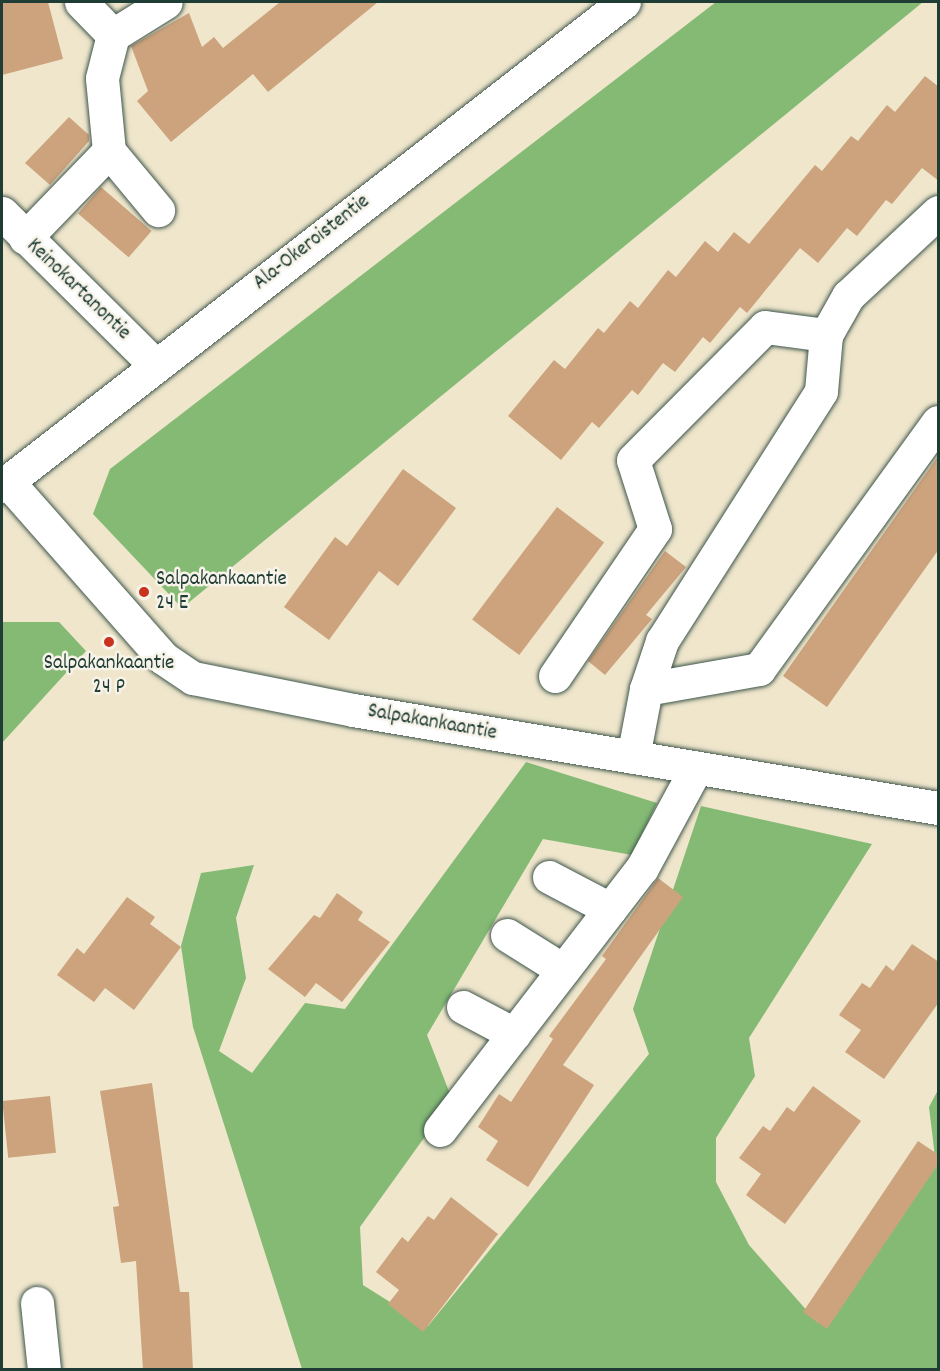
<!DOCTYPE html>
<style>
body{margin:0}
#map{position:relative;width:940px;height:1371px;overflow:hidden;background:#efe6cc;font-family:Dekko,sans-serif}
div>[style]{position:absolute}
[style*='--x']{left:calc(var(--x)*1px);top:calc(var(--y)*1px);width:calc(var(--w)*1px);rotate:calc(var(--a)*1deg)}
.forest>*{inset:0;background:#85ba75}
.building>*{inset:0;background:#cda37e;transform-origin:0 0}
.roads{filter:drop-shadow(0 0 2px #3e564b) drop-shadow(0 0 2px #3e564b)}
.minor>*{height:33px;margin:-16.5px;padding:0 16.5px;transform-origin:16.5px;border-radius:16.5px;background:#fff}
.major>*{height:33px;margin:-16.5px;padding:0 16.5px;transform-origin:16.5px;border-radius:16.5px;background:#fff}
.dots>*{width:16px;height:16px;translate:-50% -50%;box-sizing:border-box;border:3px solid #f7f3e8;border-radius:50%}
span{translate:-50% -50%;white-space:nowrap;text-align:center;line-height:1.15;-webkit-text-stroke:5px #f7f3e8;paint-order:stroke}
.street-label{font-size:21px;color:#1f3d34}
.poi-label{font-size:21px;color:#1f3d34}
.left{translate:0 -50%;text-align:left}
.frame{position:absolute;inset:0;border:3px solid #1f3d34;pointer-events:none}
</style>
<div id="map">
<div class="forest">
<div style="clip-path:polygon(716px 2px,923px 2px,182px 608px,93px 514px,110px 469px)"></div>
<div style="clip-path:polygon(2px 622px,59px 622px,86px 651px,2px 743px)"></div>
<div style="clip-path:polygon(526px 762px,657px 803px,632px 855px,543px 839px,427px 1035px,452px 1099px,360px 1227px,363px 1285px,428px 1326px,649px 1054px,633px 1009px,701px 806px,872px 844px,749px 1038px,755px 1076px,716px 1138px,716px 1182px,749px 1245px,817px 1322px,935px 1157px,929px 1107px,938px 1090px,938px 1369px,302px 1369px,193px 1027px,181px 946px,201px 873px,254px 865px,236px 918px,246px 978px,219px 1051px,252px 1073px,305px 1003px,345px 1009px)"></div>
</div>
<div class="building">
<div style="clip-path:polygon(2px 2px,48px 2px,63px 59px,2px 75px)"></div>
<div style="clip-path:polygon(280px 2px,378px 2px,268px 92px,253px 74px,171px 142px,137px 101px,148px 91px,131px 46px,189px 13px,202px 47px,214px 37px,223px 48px)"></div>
<div style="clip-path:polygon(925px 76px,939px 87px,939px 181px,922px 168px,892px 204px,886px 200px,857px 236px,847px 228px,818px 263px,800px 248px,747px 313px,740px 307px,710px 343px,703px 337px,675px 372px,663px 363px,638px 395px,632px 390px,599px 428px,592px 422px,561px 460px,508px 416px,554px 360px,565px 369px,598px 328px,604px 333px,630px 301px,638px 308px,668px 270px,676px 277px,705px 241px,718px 252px,734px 232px,749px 244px,815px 165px,822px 171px,851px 136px,858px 141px,887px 105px,895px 112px)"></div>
<div style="clip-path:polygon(69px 117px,89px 135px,89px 141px,50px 185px,25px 163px)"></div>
<div style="left:101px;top:187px;width:67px;height:35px;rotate:41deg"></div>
<div style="clip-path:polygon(939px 455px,939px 549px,827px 707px,783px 676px)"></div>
<div style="clip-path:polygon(403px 469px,456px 508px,398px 586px,379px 571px,329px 640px,284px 607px,335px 537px,347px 546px)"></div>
<div style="left:557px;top:507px;width:59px;height:141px;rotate:37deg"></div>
<div style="clip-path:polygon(665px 551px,686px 567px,646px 615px,652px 619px,605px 675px,588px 661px)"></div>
<div style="clip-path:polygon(658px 878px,683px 897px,563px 1065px,594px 1085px,528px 1187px,486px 1160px,498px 1141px,478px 1127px,499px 1094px,511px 1102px,553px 1039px,549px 1036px,606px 959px,602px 956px)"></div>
<div style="clip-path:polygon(337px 893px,363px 912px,358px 920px,390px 942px,342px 1002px,316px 983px,305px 997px,268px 969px,314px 915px,320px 918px)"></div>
<div style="clip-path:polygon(127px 897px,155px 917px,150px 924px,181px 947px,134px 1010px,105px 988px,94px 1002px,57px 975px,77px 948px,84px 954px)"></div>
<div style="clip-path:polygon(912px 944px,939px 962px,939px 1002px,884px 1079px,845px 1052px,861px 1030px,839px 1015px,862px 983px,870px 988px,886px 965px,893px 971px)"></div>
<div style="clip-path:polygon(152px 1083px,180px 1292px,189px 1292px,193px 1370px,143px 1370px,136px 1261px,121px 1263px,113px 1207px,119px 1206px,100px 1091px)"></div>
<div style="clip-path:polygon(813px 1086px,861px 1121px,785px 1224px,746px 1195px,761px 1174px,739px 1158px,763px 1126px,770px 1131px,787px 1107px,794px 1112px)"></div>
<div style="left:50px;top:1096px;width:57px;height:48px;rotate:84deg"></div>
<div style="clip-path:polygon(918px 1141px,939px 1155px,939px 1163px,827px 1329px,803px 1312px)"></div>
<div style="clip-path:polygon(451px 1197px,498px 1234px,423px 1332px,388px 1304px,399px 1290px,376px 1272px,402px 1237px,408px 1242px,428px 1216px,434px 1220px)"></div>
</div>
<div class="roads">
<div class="minor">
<div style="--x:81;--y:2;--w:46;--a:45.9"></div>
<div style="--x:109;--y:151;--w:77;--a:50.3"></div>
<div style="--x:2;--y:213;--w:217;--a:44.8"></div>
<div style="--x:25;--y:238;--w:121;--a:-46"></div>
<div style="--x:109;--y:151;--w:73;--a:-95.5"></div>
<div style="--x:102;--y:78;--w:44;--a:-75.7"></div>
<div style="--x:113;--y:35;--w:62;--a:-31.9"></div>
<div style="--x:8;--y:482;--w:235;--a:48.6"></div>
<div style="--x:163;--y:658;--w:36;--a:34"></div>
<div style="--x:193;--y:678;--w:163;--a:11.3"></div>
<div style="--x:353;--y:710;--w:593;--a:9.51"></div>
<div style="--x:555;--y:676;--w:178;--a:-55.8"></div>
<div style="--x:655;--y:529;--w:72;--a:-107.7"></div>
<div style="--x:633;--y:460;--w:187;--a:-45.2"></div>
<div style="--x:765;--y:327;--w:62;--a:7.5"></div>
<div style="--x:646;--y:689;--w:115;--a:-10"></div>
<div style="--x:759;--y:669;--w:305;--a:-54.1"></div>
<div style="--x:633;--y:757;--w:69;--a:-79.2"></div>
<div style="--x:646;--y:689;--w:51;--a:-71.6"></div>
<div style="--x:662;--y:641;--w:296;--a:-57.5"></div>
<div style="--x:821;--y:391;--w:56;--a:-84.9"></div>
<div style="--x:826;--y:335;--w:45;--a:-60.6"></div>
<div style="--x:848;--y:296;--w:123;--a:-43"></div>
<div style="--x:549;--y:877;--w:69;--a:27.7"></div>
<div style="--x:507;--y:935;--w:66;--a:32"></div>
<div style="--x:463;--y:1007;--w:58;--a:27.9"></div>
<div style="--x:440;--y:1130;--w:331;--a:-52.4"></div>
<div style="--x:642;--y:868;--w:114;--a:-61.6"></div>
<div style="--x:37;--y:1303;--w:67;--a:84"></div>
</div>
<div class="major">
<div style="--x:2;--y:486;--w:788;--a:-37.89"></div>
</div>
</div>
<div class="dots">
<div style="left:144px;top:592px;background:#c8321e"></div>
<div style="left:109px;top:642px;background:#c8321e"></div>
</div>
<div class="street-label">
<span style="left:312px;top:243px;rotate:-38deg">Ala-Okeroistentie</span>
<span style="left:78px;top:290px;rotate:44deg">Keinokartanontie</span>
<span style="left:432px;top:723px;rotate:10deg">Salpakankaantie</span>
</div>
<div class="poi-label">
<span class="left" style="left:156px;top:592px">Salpakankaantie<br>24 E</span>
<span style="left:109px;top:676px">Salpakankaantie<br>24 P</span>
</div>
<div class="frame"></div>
</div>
